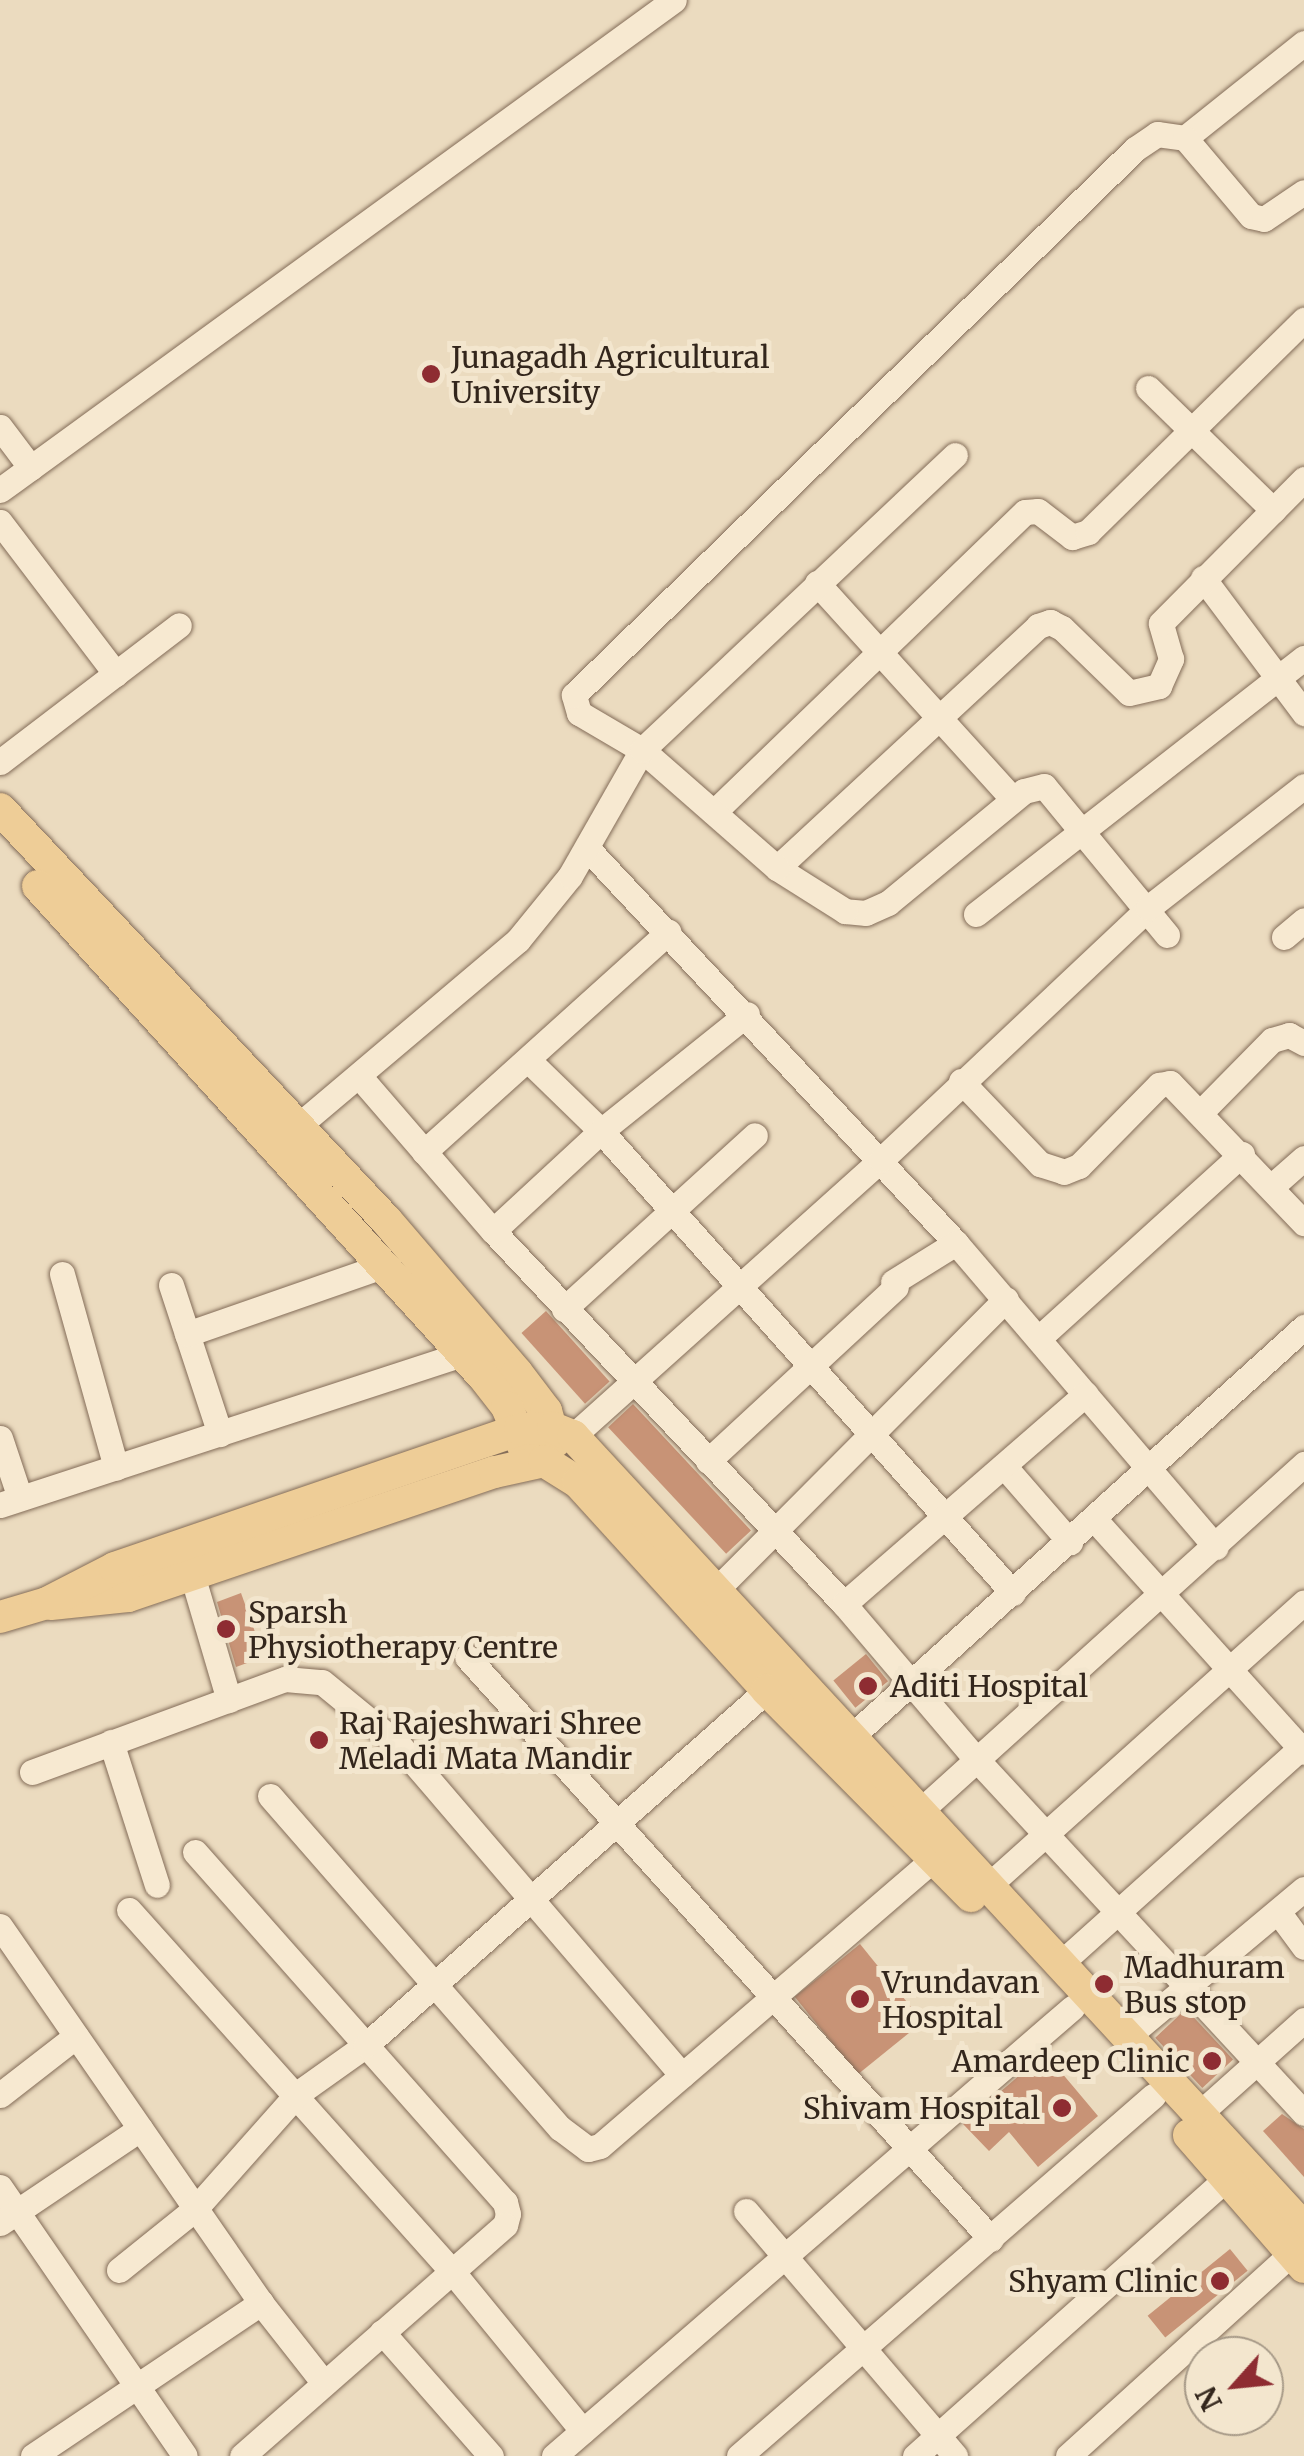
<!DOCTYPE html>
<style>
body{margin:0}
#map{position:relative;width:1304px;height:2456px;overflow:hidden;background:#ebdbbf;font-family:Merriweather,serif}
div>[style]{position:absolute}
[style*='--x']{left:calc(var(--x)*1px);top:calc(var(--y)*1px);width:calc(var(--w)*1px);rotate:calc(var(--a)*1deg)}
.building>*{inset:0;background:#c89376;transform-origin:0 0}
.roads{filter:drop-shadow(0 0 2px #836c58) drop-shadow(0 0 2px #836c58)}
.minor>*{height:25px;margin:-12.5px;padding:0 12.5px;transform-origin:12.5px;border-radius:12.5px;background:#f7e9d1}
.major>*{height:32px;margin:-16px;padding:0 16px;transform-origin:16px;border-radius:16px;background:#eecd97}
.dots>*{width:28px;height:28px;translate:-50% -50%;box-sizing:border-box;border:5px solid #f3e6ce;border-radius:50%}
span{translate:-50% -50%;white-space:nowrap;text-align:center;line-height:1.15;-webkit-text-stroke:10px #f3e6ce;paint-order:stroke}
.poi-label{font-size:30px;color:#33261c}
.left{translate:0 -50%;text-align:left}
.right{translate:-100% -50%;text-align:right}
.north{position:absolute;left:1184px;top:2336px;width:100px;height:100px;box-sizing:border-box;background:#f3e6ce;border:2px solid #a69987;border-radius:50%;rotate:243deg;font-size:28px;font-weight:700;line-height:40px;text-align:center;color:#33261c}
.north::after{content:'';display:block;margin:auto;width:35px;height:45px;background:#8e2c32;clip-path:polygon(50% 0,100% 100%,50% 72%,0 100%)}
</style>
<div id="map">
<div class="building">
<div style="left:546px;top:1311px;width:95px;height:33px;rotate:48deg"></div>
<div style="left:633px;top:1404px;width:173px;height:34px;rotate:47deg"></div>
<div style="clip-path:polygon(241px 1593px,264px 1657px,236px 1667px,217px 1602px)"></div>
<div style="left:866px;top:1654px;width:35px;height:42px;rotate:51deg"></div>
<div style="left:860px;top:1944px;width:100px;height:84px;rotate:51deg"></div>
<div style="left:1186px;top:2009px;width:69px;height:42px;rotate:47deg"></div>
<div style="clip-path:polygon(1045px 2053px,1098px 2116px,1038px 2167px,1009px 2132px,989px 2151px,963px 2124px)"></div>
<div style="clip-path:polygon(1282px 2114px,1304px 2129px,1304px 2177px,1263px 2131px)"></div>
<div style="left:1230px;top:2249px;width:28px;height:106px;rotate:51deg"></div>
</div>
<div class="roads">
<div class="minor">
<div style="--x:1185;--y:138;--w:152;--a:-38.6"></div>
<div style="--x:1148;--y:388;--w:175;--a:44.3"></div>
<div style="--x:0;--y:427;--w:51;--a:52.9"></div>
<div style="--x:0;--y:490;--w:833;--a:-36.02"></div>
<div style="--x:0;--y:522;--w:191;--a:52.7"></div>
<div style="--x:1203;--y:578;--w:169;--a:53.2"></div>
<div style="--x:817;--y:583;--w:292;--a:47.8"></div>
<div style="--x:0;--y:762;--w:225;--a:-37.4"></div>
<div style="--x:714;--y:812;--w:432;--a:-44"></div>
<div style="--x:1025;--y:512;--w:13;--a:-4"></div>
<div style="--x:1038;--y:511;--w:43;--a:37.4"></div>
<div style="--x:1072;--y:537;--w:17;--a:-17"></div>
<div style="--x:1088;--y:532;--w:303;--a:-44.5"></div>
<div style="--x:587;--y:848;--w:541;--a:46.95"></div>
<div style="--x:956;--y:1243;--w:400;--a:49.5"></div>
<div style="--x:777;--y:868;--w:356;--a:-42.8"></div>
<div style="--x:1038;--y:626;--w:13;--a:-18"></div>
<div style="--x:1050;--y:622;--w:13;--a:27"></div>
<div style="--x:1062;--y:628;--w:93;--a:44.1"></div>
<div style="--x:1129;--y:693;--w:31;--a:-13"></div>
<div style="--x:1159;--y:686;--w:30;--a:-66"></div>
<div style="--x:1171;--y:659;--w:37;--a:-106"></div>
<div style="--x:1161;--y:623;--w:203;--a:-45.2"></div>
<div style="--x:976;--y:914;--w:416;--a:-38"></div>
<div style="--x:1167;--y:935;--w:193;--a:-129.5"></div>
<div style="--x:1044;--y:786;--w:21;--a:166"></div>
<div style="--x:1024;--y:791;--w:176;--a:140.5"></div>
<div style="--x:888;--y:903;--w:24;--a:156"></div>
<div style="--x:866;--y:913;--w:21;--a:-175"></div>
<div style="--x:845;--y:911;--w:80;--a:-147.7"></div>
<div style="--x:777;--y:868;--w:179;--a:-138.8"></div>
<div style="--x:642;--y:750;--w:73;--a:-149.6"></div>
<div style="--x:579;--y:713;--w:19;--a:-106"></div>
<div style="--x:574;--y:695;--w:783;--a:-44.22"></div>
<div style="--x:1135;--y:149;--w:27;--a:-34"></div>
<div style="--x:1157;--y:134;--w:28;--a:8"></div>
<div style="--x:1185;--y:138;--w:102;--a:49.8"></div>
<div style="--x:1251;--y:216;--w:13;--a:13"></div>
<div style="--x:1264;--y:219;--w:48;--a:-34"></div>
<div style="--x:1284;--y:937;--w:26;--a:-40"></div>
<div style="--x:528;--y:1060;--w:102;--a:44.2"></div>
<div style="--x:601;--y:1131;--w:619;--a:48.27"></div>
<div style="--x:359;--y:1076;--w:205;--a:49.2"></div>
<div style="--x:493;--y:1231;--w:512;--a:46.74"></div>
<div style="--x:844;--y:1604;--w:205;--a:49.6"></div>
<div style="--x:977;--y:1760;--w:481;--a:47.2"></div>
<div style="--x:961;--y:1081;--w:115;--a:46.4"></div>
<div style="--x:1040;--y:1164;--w:25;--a:18"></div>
<div style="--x:1064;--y:1172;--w:16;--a:-22"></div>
<div style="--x:1079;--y:1166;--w:114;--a:-45.4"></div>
<div style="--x:1159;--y:1085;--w:11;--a:-10"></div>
<div style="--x:1170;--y:1083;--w:194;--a:46.3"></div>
<div style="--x:1201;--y:1112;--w:101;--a:-45.4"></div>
<div style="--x:1272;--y:1040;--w:18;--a:-16"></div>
<div style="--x:1289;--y:1035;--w:17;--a:28"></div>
<div style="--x:298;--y:1126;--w:288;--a:-40.2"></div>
<div style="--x:518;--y:940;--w:82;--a:-50.9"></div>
<div style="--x:570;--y:876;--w:145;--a:-60.3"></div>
<div style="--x:642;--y:750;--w:430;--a:-43.3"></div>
<div style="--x:424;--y:1152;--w:329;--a:-42"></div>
<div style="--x:1271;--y:1187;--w:44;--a:-41.3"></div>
<div style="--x:493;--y:1231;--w:147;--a:-42.8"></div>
<div style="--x:601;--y:1131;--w:187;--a:-38.7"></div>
<div style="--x:62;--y:1274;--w:201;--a:74.4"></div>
<div style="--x:893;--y:1282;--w:74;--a:-31.8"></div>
<div style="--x:171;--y:1285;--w:157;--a:71.8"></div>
<div style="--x:564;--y:1309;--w:258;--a:-42.3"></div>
<div style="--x:187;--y:1334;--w:203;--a:-19.2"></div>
<div style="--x:1039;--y:1338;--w:274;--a:-42.2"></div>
<div style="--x:573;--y:1436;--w:414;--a:-41.9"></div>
<div style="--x:881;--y:1160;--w:367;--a:-43.3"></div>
<div style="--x:1148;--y:908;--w:198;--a:-38"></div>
<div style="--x:0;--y:1438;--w:63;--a:71.6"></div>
<div style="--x:708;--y:1461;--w:256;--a:-42.8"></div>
<div style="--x:1004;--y:1466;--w:101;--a:49"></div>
<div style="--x:0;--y:1505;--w:486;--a:-18.1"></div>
<div style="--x:1095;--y:1520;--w:312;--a:48"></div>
<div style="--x:188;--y:1561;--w:145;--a:73.6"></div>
<div style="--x:715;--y:1591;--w:412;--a:-45.1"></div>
<div style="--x:844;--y:1604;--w:320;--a:-41"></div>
<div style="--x:467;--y:1657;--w:783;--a:48"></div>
<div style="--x:852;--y:1736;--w:610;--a:-42.14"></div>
<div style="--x:111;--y:1742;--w:150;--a:72.2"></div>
<div style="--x:32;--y:1772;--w:270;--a:-20.2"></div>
<div style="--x:285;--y:1679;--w:37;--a:5"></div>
<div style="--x:322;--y:1682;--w:99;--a:39.3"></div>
<div style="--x:399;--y:1745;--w:435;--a:49.4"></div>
<div style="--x:270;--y:1796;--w:441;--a:48.9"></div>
<div style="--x:560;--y:2128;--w:35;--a:37"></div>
<div style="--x:588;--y:2149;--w:12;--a:-14"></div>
<div style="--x:600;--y:2146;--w:439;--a:-40.7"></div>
<div style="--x:920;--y:1811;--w:518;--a:-42.1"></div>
<div style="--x:195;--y:1852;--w:468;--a:48.5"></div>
<div style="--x:505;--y:2202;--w:12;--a:76"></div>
<div style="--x:508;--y:2214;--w:11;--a:105"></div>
<div style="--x:505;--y:2225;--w:350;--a:138.7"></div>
<div style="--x:989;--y:1885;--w:423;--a:-41.9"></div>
<div style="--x:129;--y:1910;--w:483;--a:48.2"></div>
<div style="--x:451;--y:2270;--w:208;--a:50.7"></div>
<div style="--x:1279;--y:1913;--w:42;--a:53.7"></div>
<div style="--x:0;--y:1926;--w:459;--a:55.3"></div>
<div style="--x:261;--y:2303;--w:102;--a:51.8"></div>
<div style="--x:1061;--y:1963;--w:326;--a:-41.9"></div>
<div style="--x:1128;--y:2036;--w:229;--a:-39.9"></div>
<div style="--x:0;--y:2095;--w:96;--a:-37.8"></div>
<div style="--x:1199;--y:2114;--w:141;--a:-41.8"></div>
<div style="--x:0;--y:2187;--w:326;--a:55.5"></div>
<div style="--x:746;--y:2211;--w:322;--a:49.5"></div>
<div style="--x:0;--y:2223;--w:169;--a:-33.9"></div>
<div style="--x:119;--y:2270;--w:97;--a:-38.8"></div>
<div style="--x:195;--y:2209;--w:154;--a:-48.4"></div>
<div style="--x:297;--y:2094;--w:85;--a:-35.4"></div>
<div style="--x:366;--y:2045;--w:536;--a:-41.52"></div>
<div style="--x:382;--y:2332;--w:165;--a:48.7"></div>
<div style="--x:33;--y:2456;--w:275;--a:-33.9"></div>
<div style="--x:554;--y:2456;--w:685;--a:-40.86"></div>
<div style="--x:739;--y:2456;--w:549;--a:-41.01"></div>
<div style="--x:915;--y:2456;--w:418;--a:-41.7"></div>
<div style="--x:1068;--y:2456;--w:302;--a:-42.2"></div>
</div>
<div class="major">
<div style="--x:0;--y:809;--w:564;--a:46.8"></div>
<div style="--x:386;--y:1220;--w:201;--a:49.4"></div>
<div style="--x:517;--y:1373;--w:48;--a:52.7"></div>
<div style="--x:546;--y:1411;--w:32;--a:74"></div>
<div style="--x:38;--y:886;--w:662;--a:47.76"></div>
<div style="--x:483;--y:1376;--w:39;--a:52"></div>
<div style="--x:507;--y:1407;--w:44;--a:67.5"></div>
<div style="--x:51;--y:1604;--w:77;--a:-5.9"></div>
<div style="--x:128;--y:1596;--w:387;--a:-18.7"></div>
<div style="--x:495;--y:1472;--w:50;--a:-12.7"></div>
<div style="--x:544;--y:1461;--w:40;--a:32"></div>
<div style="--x:578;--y:1482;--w:281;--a:47.7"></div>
<div style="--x:767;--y:1690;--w:290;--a:45.3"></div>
<div style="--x:0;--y:1617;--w:49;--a:-16.6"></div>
<div style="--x:47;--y:1603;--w:76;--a:-27.2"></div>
<div style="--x:115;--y:1568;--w:428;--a:-18.9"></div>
<div style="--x:520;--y:1429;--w:33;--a:-2"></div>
<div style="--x:553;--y:1428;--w:22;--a:22"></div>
<div style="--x:573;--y:1436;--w:1078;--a:47.29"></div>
<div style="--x:1189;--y:2135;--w:175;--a:48.9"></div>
</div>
</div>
<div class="dots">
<div style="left:431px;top:374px;background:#8e2c32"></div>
<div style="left:226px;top:1629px;background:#8e2c32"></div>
<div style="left:868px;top:1686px;background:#8e2c32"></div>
<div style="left:319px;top:1740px;background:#8e2c32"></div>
<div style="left:1104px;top:1984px;background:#8e2c32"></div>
<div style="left:860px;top:1999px;background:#8e2c32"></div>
<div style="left:1212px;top:2061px;background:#8e2c32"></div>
<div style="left:1062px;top:2108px;background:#8e2c32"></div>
<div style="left:1220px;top:2281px;background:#8e2c32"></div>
</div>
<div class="poi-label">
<span class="left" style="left:451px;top:374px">Junagadh Agricultural<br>University</span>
<span class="left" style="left:248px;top:1629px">Sparsh<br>Physiotherapy Centre</span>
<span class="left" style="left:890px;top:1686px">Aditi Hospital</span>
<span class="left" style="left:339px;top:1740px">Raj Rajeshwari Shree<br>Meladi Mata Mandir</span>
<span class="left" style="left:1124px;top:1984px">Madhuram<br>Bus stop</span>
<span class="left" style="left:882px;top:1999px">Vrundavan<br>Hospital</span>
<span class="right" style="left:1190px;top:2061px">Amardeep Clinic</span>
<span class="right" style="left:1040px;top:2108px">Shivam Hospital</span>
<span class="right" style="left:1198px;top:2281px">Shyam Clinic</span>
</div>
<div class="north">N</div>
</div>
